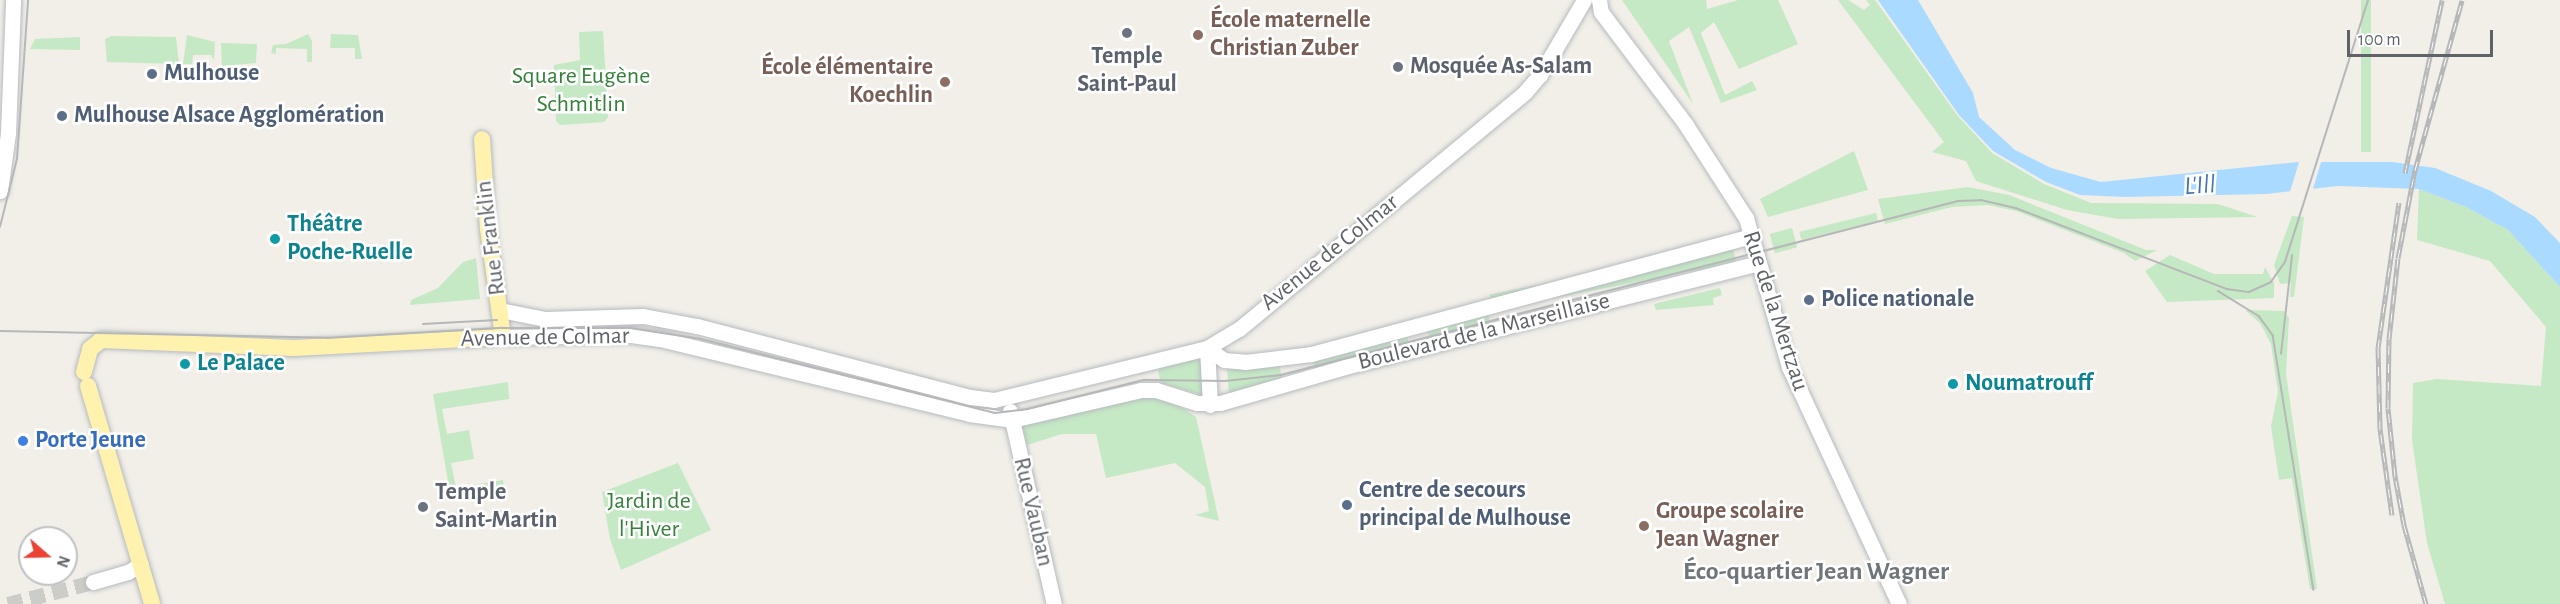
<!DOCTYPE html>
<meta charset="utf-8">
<style>
body{margin:0}
#map{position:relative;width:2560px;height:604px;overflow:hidden;background:#f1efe8;font-family:"Alegreya Sans",sans-serif}
div>[style]{position:absolute}
[style*='--x']{left:calc(var(--x)*1px);top:calc(var(--y)*1px);width:calc(var(--w)*1px);rotate:calc(var(--a)*1deg)}
.green>*{inset:0;background:#c5e8c5;transform-origin:0 0}
.water>*{inset:0;background:#aadaff}
.pier>*{inset:0;background:#f1efe8}
.secondary-tunnel>*{height:15px;margin-top:-7.5px;transform-origin:0;background:repeating-linear-gradient(90deg,#ccccc8 0 15px,transparent 0 23px)}
.roads{filter:drop-shadow(0 0 2px #b6babf) drop-shadow(0 0 2px #b6babf)}
.secondary>*{height:15px;margin:-7.5px;padding:0 7.5px;transform-origin:7.5px;border-radius:7.5px;background:#fff}
.primary>*{height:16px;margin:-8px;padding:0 8px;transform-origin:8px;border-radius:8px;background:#fff2af}
.tram>*{height:1.5px;margin:-0.75px;padding:0 0.75px;transform-origin:0.75px;border-radius:0.75px;background:#b6b7b8}
.rail>*{height:5px;margin-top:-2.5px;transform-origin:0;background:repeating-linear-gradient(90deg,#fff 0 9px,#b6b7b8 0 18px);box-sizing:border-box;border-block:2px solid #b6b7b8}
.dots>*{width:16px;height:16px;translate:-50% -50%;box-sizing:border-box;border:3px solid #fff;border-radius:50%}
span{translate:-50% -50%;white-space:nowrap;text-align:center;line-height:1.15;-webkit-text-stroke:5px #fff;paint-order:stroke}
.education-label{font-size:24px;color:#785e54;font-weight:700}
.left{translate:0 -50%;text-align:left}
.right{translate:-100% -50%;text-align:right}
.worship-label{font-size:24px;color:#5b616d;font-weight:700}
.service-label{font-size:24px;color:#4e5e75;font-weight:700}
.park-label{font-size:24px;color:#348238}
.culture-label{font-size:24px;color:#0d838f;font-weight:700}
.street-label{font-size:24px;color:#5f6368}
.shop-label{font-size:24px;color:#366cbe;font-weight:700}
.water-label{font-size:26px;color:#4174aa;font-style:italic}
.neighbourhood-label{font-size:26px;color:#70757a;font-weight:700}
.north{position:absolute;left:18px;top:526px;width:60px;height:60px;box-sizing:border-box;background:#fff;border:2px solid #bfc1c3;border-radius:50%;rotate:110deg;font-size:16px;font-weight:700;line-height:24px;text-align:center;color:#5f6368}
.north::after{content:'';display:block;margin:auto;width:21px;height:27px;background:#ea4335;clip-path:polygon(50% 0,100% 100%,50% 72%,0 100%)}
.scale{position:absolute;left:2347px;top:30px;width:146px;height:27px;box-sizing:border-box;border:3px solid #5f6368;border-top:0;padding-left:8px;font-size:18px;line-height:21px;white-space:nowrap;color:#5f6368;-webkit-text-stroke:4px #fff;paint-order:stroke}
</style>
<div id="map">
<div class="green">
<div style="clip-path:polygon(1622px 0,1706px 0,1707px 9px,1738px 0,1778px 0,1798px 44px,1739px 69px,1714px 22px,1701px 33px,1725px 95px,1752px 81px,1757px 90px,1721px 103px,1689px 27px,1669px 41px,1693px 104px)"></div>
<div style="clip-path:polygon(1838px 0,1848px 0,1864px 10px,1870px 5px,1866px 0,1875px 0,1957px 115px,1992px 153px,2044px 184px,2091px 203px,2218px 204px,2257px 217px,2118px 219px,2067px 210px,1976px 181px,1966px 161px,1932px 152px,1944px 142px)"></div>
<div style="left:2361px;top:0;width:10px;height:152px"></div>
<div style="clip-path:polygon(603px 31px,608px 117px,604px 122px,560px 125px,556px 121px,554px 65px,580px 60px,579px 32px)"></div>
<div style="clip-path:polygon(308px 34px,312px 41px,312px 62px,307px 62px,307px 49px,276px 48px,276px 54px,271px 53px,273px 45px,286px 44px)"></div>
<div style="clip-path:polygon(331px 34px,358px 35px,362px 59px,355px 59px,355px 48px,330px 48px)"></div>
<div style="clip-path:polygon(187px 35px,215px 42px,214px 60px,211px 55px,193px 55px,192px 64px,183px 64px)"></div>
<div style="clip-path:polygon(111px 36px,176px 37px,179px 64px,107px 62px,105px 39px)"></div>
<div style="clip-path:polygon(80px 37px,80px 50px,30px 49px,35px 39px)"></div>
<div style="clip-path:polygon(221px 43px,257px 44px,256px 63px,222px 66px)"></div>
<div style="clip-path:polygon(1854px 151px,1868px 190px,1768px 217px,1760px 199px)"></div>
<div style="clip-path:polygon(1968px 187px,2009px 195px,2146px 250px,2157px 250px,2135px 261px,2124px 253px,2016px 211px,1988px 205px,1952px 207px,1885px 224px,1878px 199px)"></div>
<div style="clip-path:polygon(2419px 189px,2466px 207px,2508px 230px,2560px 287px,2560px 604px,2445px 604px,2427px 543px,2412px 440px,2413px 383px,2437px 379px,2541px 386px,2546px 327px,2490px 261px,2417px 240px)"></div>
<div style="left:1876px;top:213px;width:8px;height:79px;rotate:76deg"></div>
<div style="clip-path:polygon(2292px 216px,2304px 217px,2294px 297px,2290px 297px,2291px 283px,2280px 284px,2274px 265px)"></div>
<div style="left:1792px;top:228px;width:20px;height:23px;rotate:75deg"></div>
<div style="left:1733px;top:247px;width:16px;height:248px;rotate:79deg"></div>
<div style="clip-path:polygon(2170px 255px,2214px 274px,2263px 274px,2265px 267px,2274px 283px,2274px 298px,2167px 302px,2145px 271px)"></div>
<div style="clip-path:polygon(476px 258px,480px 299px,410px 305px,411px 300px,438px 288px,463px 262px)"></div>
<div style="clip-path:polygon(1720px 288px,1722px 295px,1713px 298px,1714px 305px,1656px 310px,1654px 304px)"></div>
<div style="clip-path:polygon(2245px 310px,2284px 311px,2289px 318px,2286px 374px,2317px 589px,2310px 589px,2292px 478px,2279px 480px,2271px 426px,2278px 392px,2271px 344px,2260px 323px)"></div>
<div style="clip-path:polygon(1487px 311px,1491px 326px,1430px 341px,1427px 328px)"></div>
<div style="clip-path:polygon(1406px 332px,1410px 348px,1316px 371px,1313px 359px)"></div>
<div style="clip-path:polygon(1196px 357px,1200px 358px,1206px 392px,1202px 395px,1161px 383px,1158px 371px,1163px 365px)"></div>
<div style="clip-path:polygon(1279px 364px,1283px 382px,1229px 396px,1227px 367px)"></div>
<div style="clip-path:polygon(508px 382px,509px 399px,442px 409px,447px 434px,469px 430px,474px 459px,451px 463px,456px 488px,503px 480px,504px 491px,451px 499px,433px 394px)"></div>
<div style="clip-path:polygon(1141px 394px,1172px 401px,1196px 417px,1219px 521px,1195px 515px,1209px 511px,1205px 487px,1175px 463px,1106px 478px,1096px 434px,1062px 434px,1027px 445px,1020px 418px)"></div>
<div style="clip-path:polygon(678px 463px,711px 530px,621px 570px,610px 539px,602px 492px)"></div>
</div>
<div class="water">
<div style="clip-path:polygon(1878px 0,1918px 0,1973px 93px,1979px 117px,2015px 150px,2051px 168px,2101px 182px,2298px 162px,2392px 162px,2435px 168px,2491px 191px,2535px 217px,2560px 243px,2560px 287px,2508px 230px,2466px 207px,2419px 189px,2338px 186px,2266px 194px,2125px 197px,2080px 195px,2046px 182px,1993px 151px,1959px 115px)"></div>
</div>
<div class="pier">
<div style="clip-path:polygon(2300px 159px,2322px 159px,2312px 192px,2289px 195px)"></div>
</div>
<div class="secondary-tunnel">
<div style="--x:8;--y:604;--w:88;--a:-14.5"></div>
</div>
<div class="roads">
<div class="secondary">
<div style="--x:1599;--y:0;--w:12;--a:81"></div>
<div style="--x:1601;--y:12;--w:141;--a:53"></div>
<div style="--x:1686;--y:125;--w:111;--a:57.2"></div>
<div style="--x:1746;--y:218;--w:155;--a:73.9"></div>
<div style="--x:1789;--y:367;--w:261;--a:65.1"></div>
<div style="--x:0;--y:191;--w:59;--a:-82.1"></div>
<div style="--x:8;--y:133;--w:133;--a:-87.8"></div>
<div style="--x:500;--y:310;--w:46;--a:11.3"></div>
<div style="--x:545;--y:319;--w:98;--a:-1.8"></div>
<div style="--x:643;--y:316;--w:55;--a:10.5"></div>
<div style="--x:697;--y:326;--w:282;--a:14.6"></div>
<div style="--x:970;--y:397;--w:24;--a:7"></div>
<div style="--x:994;--y:400;--w:219;--a:-13.7"></div>
<div style="--x:1207;--y:348;--w:37;--a:-31"></div>
<div style="--x:1239;--y:329;--w:371;--a:-39.6"></div>
<div style="--x:1525;--y:92;--w:23;--a:-49"></div>
<div style="--x:1540;--y:75;--w:87;--a:-59.6"></div>
<div style="--x:503;--y:337;--w:128;--a:-0.9"></div>
<div style="--x:631;--y:335;--w:29;--a:8"></div>
<div style="--x:660;--y:339;--w:318;--a:13.6"></div>
<div style="--x:969;--y:414;--w:43;--a:7.9"></div>
<div style="--x:1012;--y:420;--w:132;--a:-13.1"></div>
<div style="--x:1141;--y:390;--w:15;--a:0"></div>
<div style="--x:1156;--y:390;--w:43;--a:17.6"></div>
<div style="--x:1197;--y:403;--w:23;--a:0"></div>
<div style="--x:1220;--y:403;--w:130;--a:-16.1"></div>
<div style="--x:1345;--y:367;--w:426;--a:-14.1"></div>
<div style="--x:1207;--y:348;--w:21;--a:35"></div>
<div style="--x:1224;--y:360;--w:21;--a:5"></div>
<div style="--x:1245;--y:362;--w:66;--a:-6.9"></div>
<div style="--x:1311;--y:354;--w:457;--a:-15"></div>
<div style="--x:1207;--y:348;--w:57;--a:87"></div>
<div style="--x:1010;--y:411;--w:198;--a:77.2"></div>
<div style="--x:93;--y:582;--w:36;--a:-16"></div>
<div style="--x:128;--y:572;--w:15;--a:-32"></div>
</div>
<div class="primary">
<div style="--x:84;--y:372;--w:24;--a:-75"></div>
<div style="--x:90;--y:349;--w:14;--a:-39"></div>
<div style="--x:101;--y:340;--w:193;--a:2.4"></div>
<div style="--x:294;--y:348;--w:209;--a:-3"></div>
<div style="--x:503;--y:337;--w:109;--a:-97.9"></div>
<div style="--x:488;--y:229;--w:90;--a:-93.8"></div>
<div style="--x:88;--y:386;--w:227;--a:73.6"></div>
</div>
</div>
<div class="tram">
<div style="--x:0;--y:227;--w:70;--a:-76"></div>
<div style="--x:17;--y:159;--w:159;--a:-86"></div>
<div style="--x:2218;--y:291;--w:48;--a:31.4"></div>
<div style="--x:2259;--y:316;--w:24;--a:54"></div>
<div style="--x:2273;--y:335;--w:258;--a:80.9"></div>
<div style="--x:423;--y:324;--w:74;--a:-3.1"></div>
<div style="--x:0;--y:331;--w:327;--a:1.2"></div>
<div style="--x:327;--y:338;--w:176;--a:-3.3"></div>
<div style="--x:503;--y:328;--w:127;--a:0"></div>
<div style="--x:630;--y:328;--w:72;--a:8.8"></div>
<div style="--x:701;--y:339;--w:303;--a:14.1"></div>
<div style="--x:995;--y:413;--w:33;--a:-7"></div>
<div style="--x:1028;--y:409;--w:120;--a:-14"></div>
<div style="--x:1144;--y:380;--w:81;--a:0.7"></div>
<div style="--x:1225;--y:381;--w:56;--a:-6.1"></div>
<div style="--x:1281;--y:375;--w:699;--a:-14.41"></div>
<div style="--x:1958;--y:201;--w:23;--a:-2"></div>
<div style="--x:1981;--y:200;--w:36;--a:13"></div>
<div style="--x:2016;--y:208;--w:226;--a:21"></div>
<div style="--x:2227;--y:289;--w:22;--a:8"></div>
<div style="--x:2249;--y:292;--w:24;--a:-24"></div>
<div style="--x:2271;--y:282;--w:24;--a:-55"></div>
<div style="--x:2285;--y:262;--w:275;--a:-72.4"></div>
<div style="--x:2281;--y:354;--w:99;--a:-83.6"></div>
</div>
<div class="rail">
<div style="--x:2405;--y:173;--w:177;--a:-77.9"></div>
<div style="--x:2392;--y:515;--w:87;--a:-97.9"></div>
<div style="--x:2380;--y:429;--w:81;--a:-91.4"></div>
<div style="--x:2378;--y:348;--w:147;--a:-81.8"></div>
<div style="--x:2426;--y:604;--w:82;--a:-105.6"></div>
<div style="--x:2404;--y:525;--w:50;--a:-100.4"></div>
<div style="--x:2395;--y:476;--w:68;--a:-95.9"></div>
<div style="--x:2388;--y:408;--w:69;--a:-89.2"></div>
<div style="--x:2389;--y:339;--w:81;--a:-83.7"></div>
<div style="--x:2398;--y:258;--w:90;--a:-79.1"></div>
<div style="--x:2415;--y:170;--w:176;--a:-74.5"></div>
</div>
<div class="dots">
<div style="left:1127px;top:33px;background:#6b7280"></div>
<div style="left:1198px;top:35px;background:#8d6e63"></div>
<div style="left:1398px;top:67px;background:#6b7280"></div>
<div style="left:152px;top:74px;background:#5c6f8a"></div>
<div style="left:945px;top:82px;background:#8d6e63"></div>
<div style="left:62px;top:116px;background:#5c6f8a"></div>
<div style="left:275px;top:239px;background:#0f9aa8"></div>
<div style="left:1809px;top:300px;background:#5c6f8a"></div>
<div style="left:185px;top:364px;background:#0f9aa8"></div>
<div style="left:1953px;top:384px;background:#0f9aa8"></div>
<div style="left:23px;top:441px;background:#3f7fe0"></div>
<div style="left:1347px;top:505px;background:#5c6f8a"></div>
<div style="left:423px;top:507px;background:#6b7280"></div>
<div style="left:1644px;top:526px;background:#8d6e63"></div>
</div>
<div class="education-label">
<span class="left" style="left:1210px;top:35px">École maternelle<br>Christian Zuber</span>
<span class="right" style="left:933px;top:82px">École élémentaire<br>Koechlin</span>
<span class="left" style="left:1656px;top:526px">Groupe scolaire<br>Jean Wagner</span>
</div>
<div class="worship-label">
<span style="left:1127px;top:71px">Temple<br>Saint-Paul</span>
<span class="left" style="left:1410px;top:67px">Mosquée As-Salam</span>
<span class="left" style="left:435px;top:507px">Temple<br>Saint-Martin</span>
</div>
<div class="service-label">
<span class="left" style="left:164px;top:74px">Mulhouse</span>
<span class="left" style="left:74px;top:116px">Mulhouse Alsace Agglomération</span>
<span class="left" style="left:1821px;top:300px">Police nationale</span>
<span class="left" style="left:1359px;top:505px">Centre de secours<br>principal de Mulhouse</span>
</div>
<div class="park-label">
<span style="left:581px;top:91px">Square Eugène<br>Schmitlin</span>
<span style="left:649px;top:516px">Jardin de<br>l'Hiver</span>
</div>
<div class="culture-label">
<span class="left" style="left:287px;top:239px">Théâtre<br>Poche-Ruelle</span>
<span class="left" style="left:197px;top:364px">Le Palace</span>
<span class="left" style="left:1965px;top:384px">Noumatrouff</span>
</div>
<div class="street-label">
<span style="left:491px;top:238px;rotate:-97deg">Rue Franklin</span>
<span style="left:1330px;top:253px;rotate:-39deg">Avenue de Colmar</span>
<span style="left:1775px;top:311px;rotate:72deg">Rue de la Mertzau</span>
<span style="left:1484px;top:332px;rotate:-14deg">Boulevard de la Marseillaise</span>
<span style="left:545px;top:338px;rotate:-1deg">Avenue de Colmar</span>
<span style="left:1033px;top:512px;rotate:77deg">Rue Vauban</span>
</div>
<div class="shop-label">
<span class="left" style="left:35px;top:441px">Porte Jeune</span>
</div>
<div class="water-label">
<span style="left:2200px;top:186px;rotate:-4deg">L'Ill</span>
</div>
<div class="neighbourhood-label">
<span style="left:1816px;top:572px">Éco-quartier Jean Wagner</span>
</div>
<div class="north">N</div>
<div class="scale">100 m</div>
</div>
